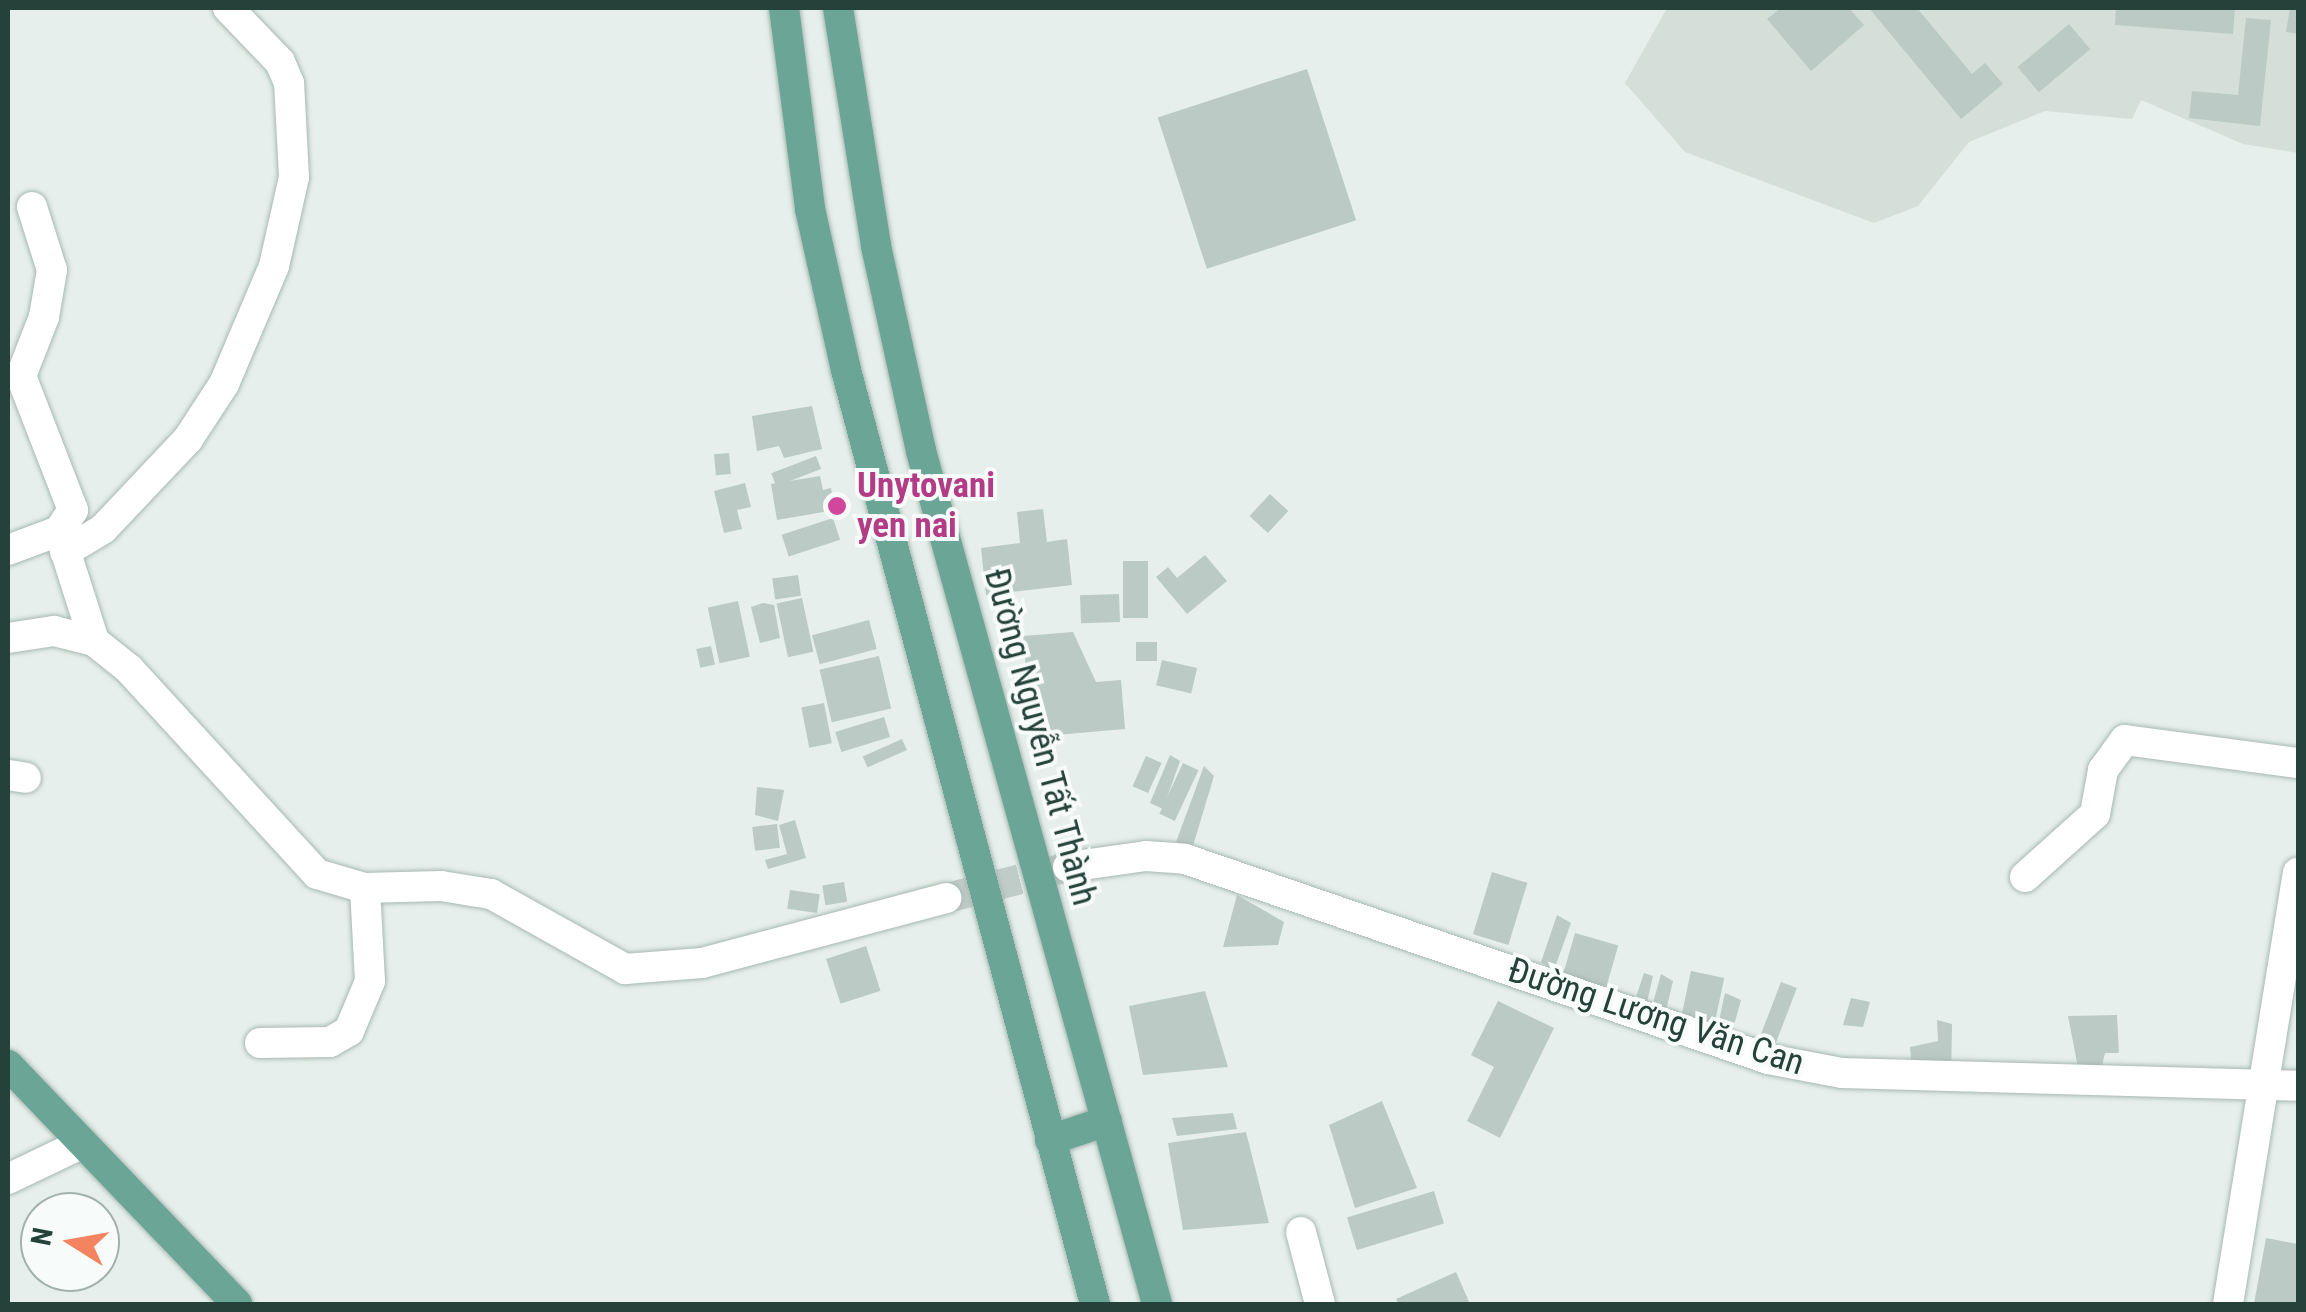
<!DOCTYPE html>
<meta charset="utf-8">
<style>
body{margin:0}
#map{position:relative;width:2306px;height:1312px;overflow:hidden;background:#e6efeb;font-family:"Roboto Condensed",sans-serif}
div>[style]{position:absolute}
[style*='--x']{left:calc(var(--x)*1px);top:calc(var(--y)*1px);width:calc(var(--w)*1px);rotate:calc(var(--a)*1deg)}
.built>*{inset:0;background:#d4dfda}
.building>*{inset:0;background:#bbcac4;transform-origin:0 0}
.minor-tunnel>*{height:30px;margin-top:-15px;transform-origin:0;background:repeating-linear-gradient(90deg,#bfccc8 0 30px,transparent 0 45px)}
.roads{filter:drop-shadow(0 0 2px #a8b8b2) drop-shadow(0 0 2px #a8b8b2)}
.minor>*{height:30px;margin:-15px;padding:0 15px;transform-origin:15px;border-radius:15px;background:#fff}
.major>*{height:30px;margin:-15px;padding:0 15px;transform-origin:15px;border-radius:15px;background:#6aa596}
.dots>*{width:28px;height:28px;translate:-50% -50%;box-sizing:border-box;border:5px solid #f7fbf9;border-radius:50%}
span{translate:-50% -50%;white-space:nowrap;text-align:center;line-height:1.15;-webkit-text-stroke:8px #f7fbf9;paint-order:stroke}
.hotel-label{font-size:35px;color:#b23c85;font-weight:700}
.left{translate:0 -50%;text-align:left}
.street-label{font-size:35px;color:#24423a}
.frame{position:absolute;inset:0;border:10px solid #24423a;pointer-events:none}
.north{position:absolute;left:20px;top:1192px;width:100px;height:100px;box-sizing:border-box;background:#f7fbf9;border:2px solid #a3b1ad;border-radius:50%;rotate:281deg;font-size:28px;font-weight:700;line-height:40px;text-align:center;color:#24423a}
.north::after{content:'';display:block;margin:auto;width:35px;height:45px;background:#f4845f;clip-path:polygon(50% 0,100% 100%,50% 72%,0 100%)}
</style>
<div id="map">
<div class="built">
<div style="clip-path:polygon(1667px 8px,2298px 8px,2298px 153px,2243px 144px,2141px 100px,2132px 119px,2045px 111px,1969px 142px,1918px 206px,1874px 223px,1685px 152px,1625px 83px)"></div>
</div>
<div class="building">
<div style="clip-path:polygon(1781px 8px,1849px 8px,1864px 25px,1811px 71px,1767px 19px)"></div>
<div style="clip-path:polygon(1869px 8px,1917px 8px,1972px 74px,1985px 63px,2003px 84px,1961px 119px)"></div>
<div style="clip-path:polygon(2116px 8px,2235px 8px,2233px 34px,2115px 25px)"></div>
<div style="clip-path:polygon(2290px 8px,2298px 8px,2298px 34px,2286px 32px)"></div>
<div style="clip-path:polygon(2246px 18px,2271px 20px,2260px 126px,2189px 118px,2192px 91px,2238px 95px)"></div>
<div style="left:2069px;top:24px;width:33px;height:67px;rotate:50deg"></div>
<div style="left:1307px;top:69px;width:159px;height:157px;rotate:72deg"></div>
<div style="clip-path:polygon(812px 406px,822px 449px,784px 458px,779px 446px,757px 451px,752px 416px)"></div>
<div style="left:729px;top:453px;width:21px;height:15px;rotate:85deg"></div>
<div style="left:816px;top:456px;width:14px;height:48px;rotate:69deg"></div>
<div style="clip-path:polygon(820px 476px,823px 490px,831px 488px,835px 510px,777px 520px,771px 484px)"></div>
<div style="clip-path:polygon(745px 483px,751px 507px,737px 510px,742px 529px,724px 533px,714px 491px)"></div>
<div style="left:1270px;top:494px;width:25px;height:30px;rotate:43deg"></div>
<div style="clip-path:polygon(1043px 509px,1047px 542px,1067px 539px,1072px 585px,986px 595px,981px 548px,1020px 543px,1017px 512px)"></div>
<div style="left:833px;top:518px;width:23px;height:54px;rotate:72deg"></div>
<div style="clip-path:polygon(1205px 555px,1227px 581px,1187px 614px,1156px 577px,1168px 567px,1177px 578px)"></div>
<div style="left:1123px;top:561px;width:25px;height:57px"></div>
<div style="left:798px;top:575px;width:21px;height:26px;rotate:82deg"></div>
<div style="left:1119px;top:594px;width:28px;height:39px;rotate:88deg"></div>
<div style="left:802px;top:598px;width:55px;height:26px;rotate:78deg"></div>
<div style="left:738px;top:601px;width:57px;height:31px;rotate:78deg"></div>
<div style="clip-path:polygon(763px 603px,774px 605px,780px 638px,760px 643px,751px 607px)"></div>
<div style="left:869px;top:620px;width:30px;height:59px;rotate:75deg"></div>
<div style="clip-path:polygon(1073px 632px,1096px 682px,1121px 680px,1125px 729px,1032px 737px,1023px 636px)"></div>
<div style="left:1136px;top:642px;width:21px;height:19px"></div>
<div style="left:711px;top:646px;width:19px;height:15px;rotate:78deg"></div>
<div style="left:879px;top:656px;width:54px;height:61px;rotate:77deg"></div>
<div style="left:1162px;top:660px;width:36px;height:26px;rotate:13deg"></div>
<div style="left:824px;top:703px;width:41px;height:23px;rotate:79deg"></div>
<div style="left:884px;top:717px;width:21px;height:51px;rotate:73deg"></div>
<div style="left:902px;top:739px;width:12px;height:43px;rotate:66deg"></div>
<div style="clip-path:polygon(1170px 755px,1180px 761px,1163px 809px,1150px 803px)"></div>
<div style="left:1146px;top:756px;width:17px;height:33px;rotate:24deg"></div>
<div style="left:1183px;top:763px;width:17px;height:56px;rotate:25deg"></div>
<div style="clip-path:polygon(1204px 766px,1214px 776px,1192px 849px,1176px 842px)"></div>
<div style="clip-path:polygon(757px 787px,784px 790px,778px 821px,755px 815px)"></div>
<div style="clip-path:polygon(795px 820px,806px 858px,768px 869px,765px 860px,787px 854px,779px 825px)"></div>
<div style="left:777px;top:824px;width:24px;height:25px;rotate:83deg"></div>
<div style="left:1492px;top:872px;width:37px;height:65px;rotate:17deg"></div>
<div style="left:844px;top:882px;width:20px;height:22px;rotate:81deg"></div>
<div style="left:790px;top:890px;width:30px;height:19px;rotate:8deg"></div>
<div style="clip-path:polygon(1237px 895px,1284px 922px,1278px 945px,1223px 947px)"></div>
<div style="clip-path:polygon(1557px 915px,1571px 923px,1554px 970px,1541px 962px)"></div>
<div style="left:1575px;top:933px;width:45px;height:50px;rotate:16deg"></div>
<div style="left:866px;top:946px;width:47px;height:42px;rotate:72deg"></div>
<div style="left:1691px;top:971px;width:34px;height:48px;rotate:12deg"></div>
<div style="clip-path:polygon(1644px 973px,1653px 976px,1646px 1007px,1634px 1003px)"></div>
<div style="clip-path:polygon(1661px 974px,1673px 981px,1664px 1019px,1650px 1014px)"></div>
<div style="left:1781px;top:982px;width:17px;height:59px;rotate:21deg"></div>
<div style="clip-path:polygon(1205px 991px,1228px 1067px,1143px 1075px,1129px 1006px)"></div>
<div style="clip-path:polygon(1725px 993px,1741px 1000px,1731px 1036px,1717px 1030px)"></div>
<div style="clip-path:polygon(1851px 998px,1870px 1002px,1863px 1027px,1843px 1025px)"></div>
<div style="clip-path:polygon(1498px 1001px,1554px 1028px,1500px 1138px,1467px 1121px,1494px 1067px,1471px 1055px)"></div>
<div style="clip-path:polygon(2117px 1015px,2119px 1053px,2105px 1053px,2099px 1078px,2080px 1078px,2068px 1016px)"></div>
<div style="clip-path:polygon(1937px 1020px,1952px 1024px,1951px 1085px,1914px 1087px,1910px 1047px,1938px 1041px)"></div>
<div style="clip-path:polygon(1382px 1101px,1417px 1188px,1355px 1208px,1329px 1125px)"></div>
<div style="clip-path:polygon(1233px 1113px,1237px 1129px,1177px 1136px,1172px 1118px)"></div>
<div style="clip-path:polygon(1246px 1132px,1269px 1223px,1183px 1230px,1168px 1143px)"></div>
<div style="left:1434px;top:1191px;width:34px;height:91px;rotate:73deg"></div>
<div style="clip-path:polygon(2266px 1238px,2298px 1244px,2298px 1304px,2254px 1304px)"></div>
<div style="clip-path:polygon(1456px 1272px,1470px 1304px,1399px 1304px,1396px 1299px)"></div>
</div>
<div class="minor-tunnel">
<div style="--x:947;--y:898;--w:125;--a:-14.4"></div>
</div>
<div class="roads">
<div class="minor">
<div style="--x:32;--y:207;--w:66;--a:72.4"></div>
<div style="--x:52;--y:270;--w:48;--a:99.7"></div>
<div style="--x:44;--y:317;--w:63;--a:111.3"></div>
<div style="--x:21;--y:376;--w:144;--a:68.8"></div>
<div style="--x:73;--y:510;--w:25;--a:124"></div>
<div style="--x:59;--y:531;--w:115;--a:72.3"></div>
<div style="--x:8;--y:550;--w:54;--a:-20.4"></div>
<div style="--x:65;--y:552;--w:44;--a:-31.2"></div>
<div style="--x:103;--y:529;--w:124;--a:-46.6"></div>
<div style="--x:188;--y:439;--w:66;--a:-56.8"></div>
<div style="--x:224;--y:384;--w:128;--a:-67"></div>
<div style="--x:274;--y:266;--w:91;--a:-77.3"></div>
<div style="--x:294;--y:177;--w:94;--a:-93"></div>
<div style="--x:289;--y:83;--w:23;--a:-113"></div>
<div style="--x:280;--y:62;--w:75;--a:-133.9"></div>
<div style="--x:8;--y:638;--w:47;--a:-8.7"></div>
<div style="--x:54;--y:631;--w:41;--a:14"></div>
<div style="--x:94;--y:641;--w:45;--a:38.7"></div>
<div style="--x:129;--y:669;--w:278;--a:47.5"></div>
<div style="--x:317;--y:874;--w:49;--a:16.6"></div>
<div style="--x:364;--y:888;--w:77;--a:-1.5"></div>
<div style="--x:441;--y:886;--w:51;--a:9.1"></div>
<div style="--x:491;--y:894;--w:154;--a:29.2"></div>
<div style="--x:625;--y:969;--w:77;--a:-4.5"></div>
<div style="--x:702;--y:963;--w:253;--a:-14.9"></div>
<div style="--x:8;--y:775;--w:18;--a:9"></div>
<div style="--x:1068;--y:867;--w:79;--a:-8"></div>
<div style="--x:1146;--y:856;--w:39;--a:4"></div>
<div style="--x:1185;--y:859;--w:616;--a:18.93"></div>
<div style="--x:1768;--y:1059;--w:75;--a:10.7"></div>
<div style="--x:1842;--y:1073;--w:456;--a:1.6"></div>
<div style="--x:2025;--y:877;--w:94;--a:-42"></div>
<div style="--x:2095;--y:814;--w:45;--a:-79.7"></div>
<div style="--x:2103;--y:770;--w:37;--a:-54"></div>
<div style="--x:2125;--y:740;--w:175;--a:7.6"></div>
<div style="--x:260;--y:1043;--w:70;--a:-0.8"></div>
<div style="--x:330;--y:1042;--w:22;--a:-30"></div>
<div style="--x:349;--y:1031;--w:54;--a:-67.2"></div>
<div style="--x:370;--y:981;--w:93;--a:-93.1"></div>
<div style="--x:8;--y:1179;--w:81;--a:-25.6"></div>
<div style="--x:1301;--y:1232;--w:74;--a:75.2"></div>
<div style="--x:2228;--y:1304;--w:437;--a:-80.8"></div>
</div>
<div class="major">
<div style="--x:784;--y:8;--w:203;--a:82.6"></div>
<div style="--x:810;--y:209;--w:165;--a:77.4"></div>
<div style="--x:846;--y:370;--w:967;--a:75.07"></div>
<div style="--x:838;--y:8;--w:241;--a:80.9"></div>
<div style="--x:876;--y:246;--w:210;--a:77.6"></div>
<div style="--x:921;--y:451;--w:885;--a:74.53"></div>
<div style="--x:8;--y:1065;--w:331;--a:46.2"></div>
<div style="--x:1050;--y:1140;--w:60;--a:-18.4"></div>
</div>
</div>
<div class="dots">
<div style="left:837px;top:506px;background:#d1479c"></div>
</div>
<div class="hotel-label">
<span class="left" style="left:857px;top:506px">Unytovani<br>yen nai</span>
</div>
<div class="street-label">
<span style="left:1040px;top:737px;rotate:75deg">Đường Nguyễn Tất Thành</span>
<span style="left:1656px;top:1017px;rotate:18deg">Đường Lương Văn Can</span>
</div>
<div class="frame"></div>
<div class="north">N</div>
</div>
